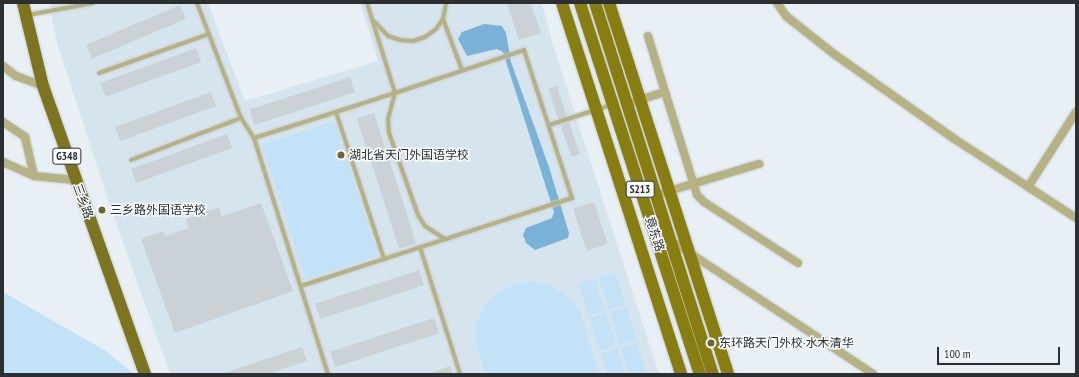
<!DOCTYPE html>
<meta charset="utf-8">
<style>
body{margin:0}
#map{position:relative;width:1079px;height:377px;overflow:hidden;background:#e8f0f5;font-family:"PT Sans Narrow","Noto Sans SC",sans-serif}
div>[style]{position:absolute}
[style*='--x']{left:calc(var(--x)*1px);top:calc(var(--y)*1px);width:calc(var(--w)*1px);rotate:calc(var(--a)*1deg)}
.built>*{inset:0;background:#d6e4ee}
.green>*{inset:0;background:#c3e2f8;transform-origin:0 0}
.water>*{inset:0;background:#7bb2d7}
.building>*{inset:0;background:#cbd2d7;transform-origin:0 0}
.roads{filter:drop-shadow(0 0 1px #c6cdd2) drop-shadow(0 0 1px #c6cdd2)}
.service>*{height:4px;margin:-2px;padding:0 2px;transform-origin:2px;border-radius:2px;background:#b6b284}
.minor>*{height:8px;margin:-4px;padding:0 4px;transform-origin:4px;border-radius:4px;background:#b6b284}
.primary>*{height:12px;margin:-6px;padding:0 6px;transform-origin:6px;border-radius:6px;background:#887d11}
.trunk>*{height:12px;margin:-6px;padding:0 6px;transform-origin:6px;border-radius:6px;background:#7c741e}
.dots>*{width:11px;height:11px;translate:-50% -50%;box-sizing:border-box;border:2px solid #f9fcfe;border-radius:50%}
span{translate:-50% -50%;white-space:nowrap;text-align:center;line-height:1.15;-webkit-text-stroke:3px #f9fcfe;paint-order:stroke}
.shield-label span{padding:1px 3px;background:#f9fcfe;border:1px solid;border-radius:3px;-webkit-text-stroke-width:0}
.shield-label{font-size:11px;color:#2c2f31;font-weight:700}
.poi-label{font-size:12px;color:#2c2f31}
.left{translate:0 -50%;text-align:left}
.street-label{font-size:12px;color:#2c2f31}
.frame{position:absolute;inset:0;border:4px solid #2c2f31;pointer-events:none}
.scale{position:absolute;left:937px;top:347px;width:123px;height:18px;box-sizing:border-box;border:2px solid #2c2f31;border-top:0;padding-left:5px;font-size:12px;line-height:14px;white-space:nowrap;color:#2c2f31;-webkit-text-stroke:3px #f9fcfe;paint-order:stroke}
</style>
<div id="map">
<div class="built">
<div style="clip-path:polygon(49px 3px,208px 3px,245px 101px,378px 61px,360px 3px,542px 3px,553px 45px,659px 374px,170px 374px,111px 209px,57px 43px)"></div>
</div>
<div class="green">
<div style="left:334px;top:121px;width:142px;height:76px;rotate:72deg"></div>
<div style="left:615px;top:272px;width:34px;height:17px;rotate:73deg"></div>
<div style="left:595px;top:278px;width:34px;height:17px;rotate:73deg"></div>
<div style="clip-path:polygon(534px 282px,552px 286px,568px 297px,580px 312px,599px 374px,486px 374px,475px 340px,477px 323px,485px 305px,498px 292px,515px 284px)"></div>
<div style="clip-path:polygon(3px 292px,106px 351px,134px 374px,3px 374px)"></div>
<div style="left:626px;top:307px;width:34px;height:17px;rotate:73deg"></div>
<div style="left:606px;top:313px;width:34px;height:17px;rotate:73deg"></div>
<div style="clip-path:polygon(637px 343px,647px 374px,629px 374px,621px 347px)"></div>
<div style="clip-path:polygon(617px 349px,625px 374px,607px 374px,601px 354px)"></div>
</div>
<div class="water">
<div style="clip-path:polygon(484px 24px,502px 26px,506px 33px,511px 62px,549px 167px,569px 233px,568px 238px,535px 250px,526px 243px,523px 235px,526px 228px,552px 218px,554px 212px,503px 52px,497px 49px,467px 56px,458px 39px,462px 32px)"></div>
</div>
<div class="building">
<div style="clip-path:polygon(507px 3px,531px 3px,541px 33px,519px 40px)"></div>
<div style="left:180px;top:5px;width:15px;height:102px;rotate:67deg"></div>
<div style="left:196px;top:48px;width:15px;height:102px;rotate:70deg"></div>
<div style="left:350px;top:77px;width:16px;height:106px;rotate:72deg"></div>
<div style="left:557px;top:86px;width:32px;height:9px;rotate:72deg"></div>
<div style="left:211px;top:92px;width:15px;height:102px;rotate:70deg"></div>
<div style="left:374px;top:113px;width:137px;height:18px;rotate:72deg"></div>
<div style="left:569px;top:122px;width:34px;height:9px;rotate:71deg"></div>
<div style="left:227px;top:134px;width:15px;height:102px;rotate:70deg"></div>
<div style="left:594px;top:202px;width:44px;height:22px;rotate:72deg"></div>
<div style="clip-path:polygon(261px 203px,293px 291px,175px 333px,141px 239px,163px 231px,166px 236px,189px 228px,186px 219px,219px 207px,222px 216px)"></div>
<div style="left:419px;top:270px;width:16px;height:109px;rotate:72deg"></div>
<div style="left:434px;top:318px;width:16px;height:109px;rotate:72deg"></div>
<div style="clip-path:polygon(302px 347px,307px 361px,268px 374px,221px 374px)"></div>
<div style="clip-path:polygon(450px 366px,453px 374px,431px 374px,431px 373px)"></div>
</div>
<div class="roads">
<div class="service">
<div style="--x:197;--y:3;--w:123;--a:69.1"></div>
<div style="--x:241;--y:118;--w:24;--a:57"></div>
<div style="--x:254;--y:138;--w:247;--a:72.6"></div>
<div style="--x:367;--y:3;--w:94;--a:72.7"></div>
<div style="--x:395;--y:93;--w:136;--a:-18.4"></div>
<div style="--x:524;--y:50;--w:156;--a:72"></div>
<div style="--x:572;--y:198;--w:198;--a:162"></div>
<div style="--x:28;--y:15;--w:66;--a:-10.5"></div>
<div style="--x:443;--y:19;--w:54;--a:69.6"></div>
<div style="--x:375;--y:22;--w:19;--a:47"></div>
<div style="--x:388;--y:36;--w:13;--a:18"></div>
<div style="--x:400;--y:40;--w:13;--a:4"></div>
<div style="--x:413;--y:41;--w:13;--a:-18"></div>
<div style="--x:425;--y:37;--w:14;--a:-36"></div>
<div style="--x:436;--y:29;--w:12;--a:-55"></div>
<div style="--x:443;--y:19;--w:16;--a:-79"></div>
<div style="--x:99;--y:73;--w:117;--a:-19.5"></div>
<div style="--x:395;--y:93;--w:27;--a:105"></div>
<div style="--x:388;--y:119;--w:14;--a:86"></div>
<div style="--x:389;--y:133;--w:87;--a:70.5"></div>
<div style="--x:418;--y:215;--w:13;--a:58"></div>
<div style="--x:425;--y:226;--w:24;--a:33"></div>
<div style="--x:336;--y:112;--w:62;--a:-17.9"></div>
<div style="--x:549;--y:125;--w:65;--a:-17.9"></div>
<div style="--x:254;--y:138;--w:86;--a:-17.6"></div>
<div style="--x:336;--y:112;--w:155;--a:71.9"></div>
<div style="--x:384;--y:259;--w:87;--a:162"></div>
<div style="--x:131;--y:160;--w:118;--a:-20.9"></div>
<div style="--x:420;--y:247;--w:133;--a:72.5"></div>
</div>
<div class="minor">
<div style="--x:777;--y:3;--w:16;--a:55"></div>
<div style="--x:786;--y:16;--w:61;--a:38.4"></div>
<div style="--x:834;--y:54;--w:149;--a:35.2"></div>
<div style="--x:956;--y:140;--w:143;--a:33"></div>
<div style="--x:648;--y:36;--w:59;--a:73.1"></div>
<div style="--x:3;--y:66;--w:16;--a:38"></div>
<div style="--x:16;--y:76;--w:29;--a:20"></div>
<div style="--x:626;--y:104;--w:41;--a:-17.1"></div>
<div style="--x:665;--y:92;--w:108;--a:72.7"></div>
<div style="--x:697;--y:195;--w:10;--a:45"></div>
<div style="--x:704;--y:202;--w:112;--a:33"></div>
<div style="--x:3;--y:122;--w:27;--a:34"></div>
<div style="--x:25;--y:137;--w:40;--a:77"></div>
<div style="--x:34;--y:176;--w:41;--a:5.6"></div>
<div style="--x:3;--y:162;--w:34;--a:24"></div>
<div style="--x:1028;--y:187;--w:89;--a:-57.4"></div>
<div style="--x:656;--y:195;--w:108;--a:-16.8"></div>
<div style="--x:670;--y:240;--w:243;--a:33.4"></div>
</div>
<div class="primary">
<div style="--x:562;--y:3;--w:390;--a:72.2"></div>
<div style="--x:580;--y:3;--w:390;--a:72.1"></div>
<div style="--x:595;--y:3;--w:389;--a:72.4"></div>
<div style="--x:609;--y:3;--w:390;--a:72.2"></div>
</div>
<div class="trunk">
<div style="--x:23;--y:3;--w:85;--a:76.5"></div>
<div style="--x:43;--y:86;--w:306;--a:70.5"></div>
</div>
</div>
<div class="dots">
<div style="left:341px;top:155px;background:#6c6734"></div>
<div style="left:102px;top:210px;background:#6c6734"></div>
<div style="left:711px;top:343px;background:#6c6734"></div>
</div>
<div class="shield-label">
<span style="left:67px;top:156px">G348</span>
<span style="left:640px;top:189px">S213</span>
</div>
<div class="poi-label">
<span class="left" style="left:349px;top:155px">湖北省天门外国语学校</span>
<span class="left" style="left:110px;top:210px">三乡路外国语学校</span>
<span class="left" style="left:719px;top:343px">东环路天门外校·水木清华</span>
</div>
<div class="street-label">
<span style="left:83px;top:201px;rotate:70deg">三乡路</span>
<span style="left:655px;top:234px;rotate:72deg">竟东路</span>
</div>
<div class="frame"></div>
<div class="scale">100 m</div>
</div>
